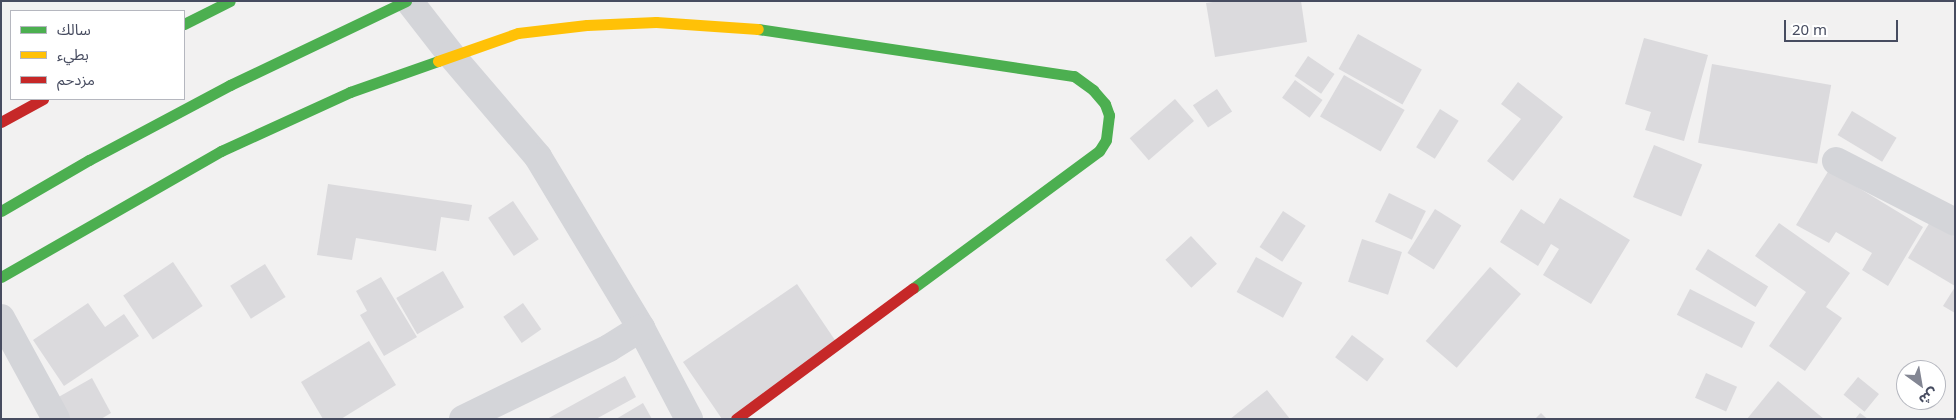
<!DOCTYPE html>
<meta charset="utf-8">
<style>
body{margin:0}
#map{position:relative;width:1956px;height:420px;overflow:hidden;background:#f2f1f1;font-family:"Noto Sans","Noto Sans Arabic",sans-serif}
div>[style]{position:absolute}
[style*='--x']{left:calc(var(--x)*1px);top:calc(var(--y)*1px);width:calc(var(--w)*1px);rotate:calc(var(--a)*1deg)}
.building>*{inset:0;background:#dbdadd;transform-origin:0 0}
.street>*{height:28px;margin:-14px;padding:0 14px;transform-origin:14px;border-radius:14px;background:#d4d5d9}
.fast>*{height:11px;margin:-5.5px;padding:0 5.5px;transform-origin:5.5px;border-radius:5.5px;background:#4caf50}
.slow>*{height:11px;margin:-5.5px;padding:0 5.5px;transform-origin:5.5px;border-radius:5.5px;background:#ffc107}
.jam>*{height:11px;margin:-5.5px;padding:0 5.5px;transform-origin:5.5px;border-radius:5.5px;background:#c62828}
span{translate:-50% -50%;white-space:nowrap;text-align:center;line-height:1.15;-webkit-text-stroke:5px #fff;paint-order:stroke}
.frame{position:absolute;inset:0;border:2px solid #474c60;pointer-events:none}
.legend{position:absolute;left:10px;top:10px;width:175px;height:90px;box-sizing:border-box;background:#fff;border:1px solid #b5b7bf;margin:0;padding:6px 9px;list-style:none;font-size:15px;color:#474c60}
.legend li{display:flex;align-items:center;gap:10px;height:25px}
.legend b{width:25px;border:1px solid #b5b7bf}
.north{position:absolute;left:1896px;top:360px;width:50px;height:50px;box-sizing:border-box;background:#fff;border:1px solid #b5b7bf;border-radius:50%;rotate:148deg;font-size:14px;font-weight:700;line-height:20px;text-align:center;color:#474c60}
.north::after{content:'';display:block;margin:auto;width:18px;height:22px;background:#838693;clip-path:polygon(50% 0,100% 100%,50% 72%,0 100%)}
.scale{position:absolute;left:1784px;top:20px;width:114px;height:22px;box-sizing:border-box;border:2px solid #474c60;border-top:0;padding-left:6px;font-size:15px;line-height:18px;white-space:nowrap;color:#474c60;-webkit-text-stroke:4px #fff;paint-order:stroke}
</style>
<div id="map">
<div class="building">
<div style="clip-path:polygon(1220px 1px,1301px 1px,1307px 42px,1215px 57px,1206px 3px)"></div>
<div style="left:1358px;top:34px;width:73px;height:40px;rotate:29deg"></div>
<div style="clip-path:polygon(1644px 38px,1708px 55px,1684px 141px,1645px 130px,1651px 112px,1625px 104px)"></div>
<div style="left:1308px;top:56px;width:32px;height:24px;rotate:34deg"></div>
<div style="left:1712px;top:64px;width:121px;height:80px;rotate:10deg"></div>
<div style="left:1344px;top:75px;width:70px;height:48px;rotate:30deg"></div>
<div style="left:1295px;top:80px;width:34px;height:22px;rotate:36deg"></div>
<div style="clip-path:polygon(1518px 82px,1563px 117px,1513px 181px,1487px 161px,1521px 119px,1501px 104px)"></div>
<div style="left:1217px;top:89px;width:27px;height:29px;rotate:56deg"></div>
<div style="left:1175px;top:99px;width:29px;height:60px;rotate:49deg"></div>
<div style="left:1440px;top:109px;width:22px;height:45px;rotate:32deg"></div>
<div style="left:1852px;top:111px;width:52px;height:28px;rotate:31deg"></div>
<div style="left:1654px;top:145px;width:52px;height:56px;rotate:22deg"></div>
<div style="clip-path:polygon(1829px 170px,1923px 227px,1888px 286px,1862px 270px,1872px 253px,1836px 232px,1829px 243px,1796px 225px)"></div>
<div style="clip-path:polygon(328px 184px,472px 205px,469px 221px,441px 217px,436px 251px,356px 238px,352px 260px,317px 255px)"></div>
<div style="left:1389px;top:193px;width:41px;height:32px;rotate:26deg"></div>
<div style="clip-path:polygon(1560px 198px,1630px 240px,1591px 304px,1543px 275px,1559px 249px,1551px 244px,1538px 266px,1500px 242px,1521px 209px,1544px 224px)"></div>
<div style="left:513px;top:201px;width:46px;height:30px;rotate:56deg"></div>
<div style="left:1435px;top:209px;width:31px;height:52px;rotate:32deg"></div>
<div style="left:1283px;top:211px;width:27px;height:43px;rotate:33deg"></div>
<div style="clip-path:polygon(1930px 222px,1955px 237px,1955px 286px,1908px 258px)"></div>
<div style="clip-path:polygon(1779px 223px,1850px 273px,1826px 307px,1842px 318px,1805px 371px,1769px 346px,1806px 292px,1755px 256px)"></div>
<div style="left:1191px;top:236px;width:38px;height:35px;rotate:47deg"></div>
<div style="left:1362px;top:239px;width:42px;height:45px;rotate:18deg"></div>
<div style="left:1708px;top:249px;width:71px;height:24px;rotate:32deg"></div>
<div style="left:1256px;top:257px;width:53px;height:40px;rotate:29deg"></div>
<div style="left:173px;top:262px;width:53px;height:60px;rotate:56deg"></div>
<div style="left:265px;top:264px;width:39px;height:41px;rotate:58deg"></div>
<div style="left:1490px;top:267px;width:41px;height:98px;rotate:41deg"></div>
<div style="left:443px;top:271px;width:42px;height:54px;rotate:60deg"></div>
<div style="clip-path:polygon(381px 277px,417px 337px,384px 356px,360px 315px,367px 311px,356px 291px)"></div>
<div style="clip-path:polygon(797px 284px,841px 349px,738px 419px,722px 419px,683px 362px)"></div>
<div style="clip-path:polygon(1955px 287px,1955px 313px,1943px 306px)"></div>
<div style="left:1690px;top:289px;width:73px;height:29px;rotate:27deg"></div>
<div style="clip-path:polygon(88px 303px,105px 327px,124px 314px,139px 336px,64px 386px,33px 340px)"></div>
<div style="left:523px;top:303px;width:32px;height:24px;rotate:55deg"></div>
<div style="left:1352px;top:335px;width:40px;height:28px;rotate:37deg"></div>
<div style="clip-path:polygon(369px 341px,396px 385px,341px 419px,323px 419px,301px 382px)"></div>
<div style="left:1706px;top:373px;width:34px;height:27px;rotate:24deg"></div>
<div style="clip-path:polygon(625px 376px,636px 397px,596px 419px,547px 419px)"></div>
<div style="left:1858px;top:377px;width:27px;height:23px;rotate:39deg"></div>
<div style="clip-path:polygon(92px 378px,111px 413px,101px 419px,57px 419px,48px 403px)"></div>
<div style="clip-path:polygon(1778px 381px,1824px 419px,1747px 419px)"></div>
<div style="clip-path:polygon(1267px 390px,1290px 419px,1230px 419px)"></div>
<div style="clip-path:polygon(643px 403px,652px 419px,616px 419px)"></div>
<div style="clip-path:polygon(1541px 413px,1547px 419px,1535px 419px)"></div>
<div style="clip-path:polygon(1860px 413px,1868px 419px,1855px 419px)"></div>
</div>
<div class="street">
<div style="--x:409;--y:1;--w:68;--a:52.1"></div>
<div style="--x:451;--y:55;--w:134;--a:49.5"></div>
<div style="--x:538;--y:157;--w:200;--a:58.9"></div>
<div style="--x:641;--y:328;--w:103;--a:62.2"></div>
<div style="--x:1836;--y:161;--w:134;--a:27.1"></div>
<div style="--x:1;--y:318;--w:115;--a:61.4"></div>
<div style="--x:463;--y:419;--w:162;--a:-25.9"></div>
<div style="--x:609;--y:348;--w:38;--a:-32"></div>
</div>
<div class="fast">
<div style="--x:184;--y:24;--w:51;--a:-26.6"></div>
<div style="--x:758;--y:29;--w:319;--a:8.5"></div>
<div style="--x:1074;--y:76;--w:24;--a:36"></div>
<div style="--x:1093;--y:90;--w:18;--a:49"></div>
<div style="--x:1105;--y:104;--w:12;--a:70"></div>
<div style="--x:1109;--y:115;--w:25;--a:97"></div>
<div style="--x:1106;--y:140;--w:13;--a:122"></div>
<div style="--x:1099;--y:151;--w:231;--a:143.6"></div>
<div style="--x:1;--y:211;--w:102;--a:-30.1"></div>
<div style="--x:89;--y:160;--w:160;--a:-28"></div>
<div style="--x:230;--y:85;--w:195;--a:-25.5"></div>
<div style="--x:1;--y:277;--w:254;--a:-29.8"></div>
<div style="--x:221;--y:151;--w:142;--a:-24.6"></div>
<div style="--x:350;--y:92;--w:93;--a:-19.4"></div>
</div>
<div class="slow">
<div style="--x:438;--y:61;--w:85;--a:-19.3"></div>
<div style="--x:518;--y:33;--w:69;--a:-6.6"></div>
<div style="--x:587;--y:25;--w:69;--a:-2.5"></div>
<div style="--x:656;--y:22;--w:102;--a:3.9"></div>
</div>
<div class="jam">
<div style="--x:1;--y:122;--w:48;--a:-28.7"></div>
<div style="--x:736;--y:419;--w:220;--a:-36.5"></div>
</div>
<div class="frame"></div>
<ul class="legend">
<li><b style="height:6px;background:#4caf50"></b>سالك</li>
<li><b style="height:6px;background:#ffc107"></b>بطيء</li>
<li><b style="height:6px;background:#c62828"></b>مزدحم</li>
</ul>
<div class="north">ش</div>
<div class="scale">20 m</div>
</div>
